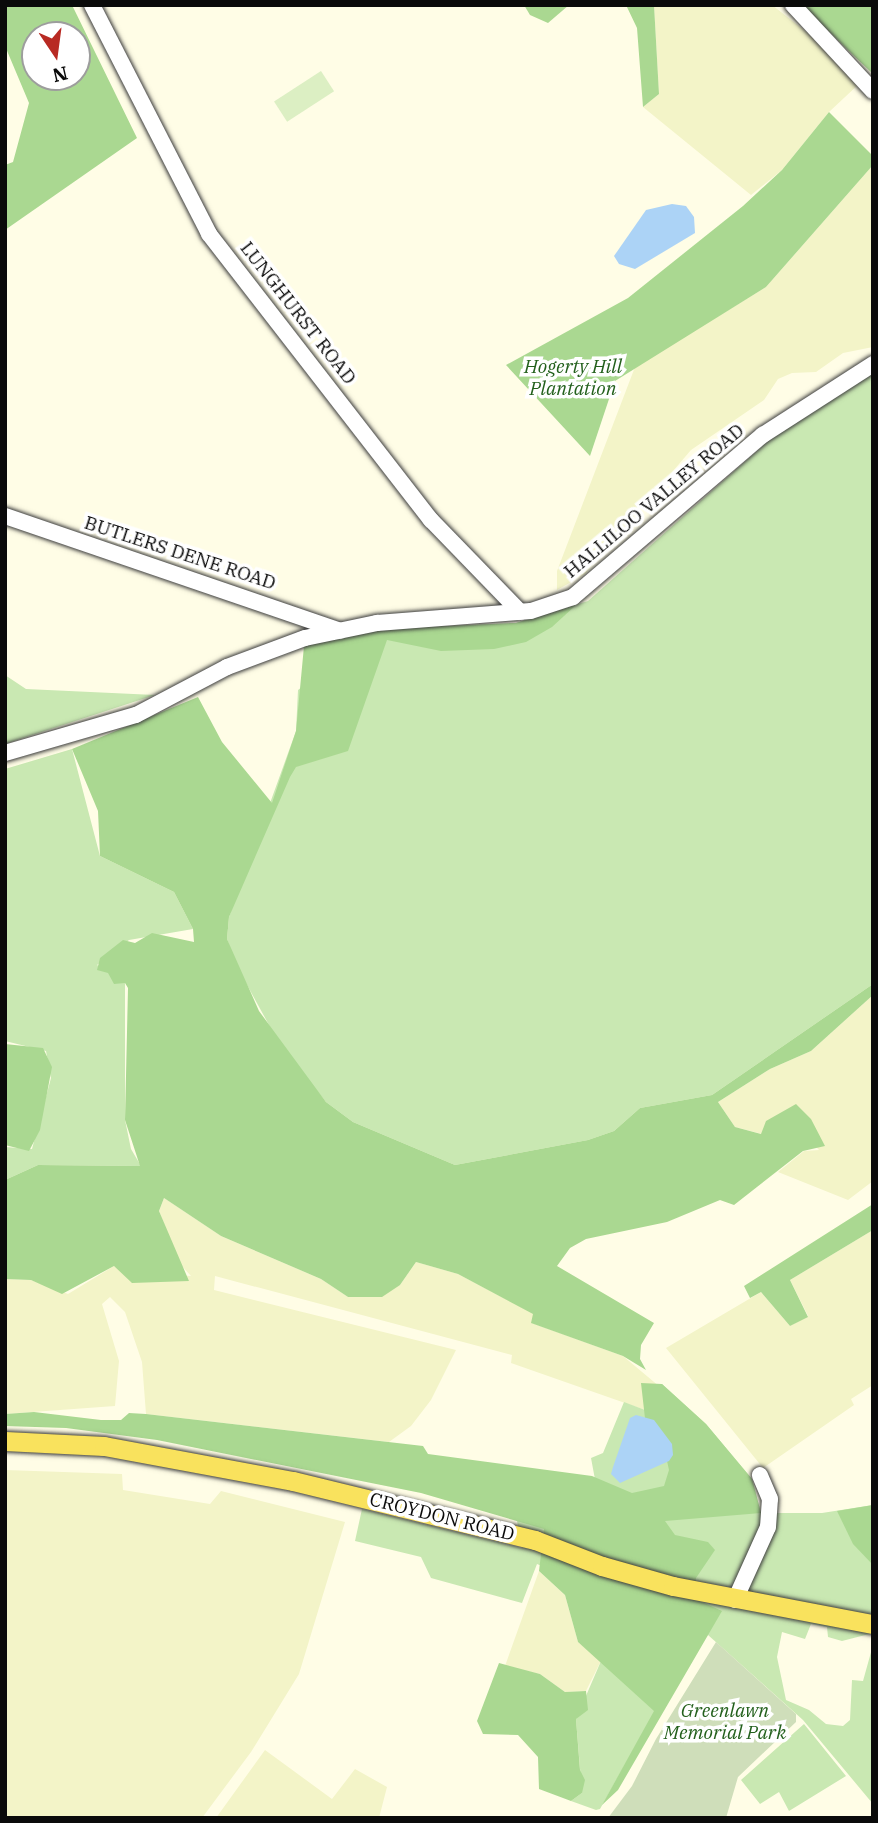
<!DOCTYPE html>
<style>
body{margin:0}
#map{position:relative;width:878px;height:1823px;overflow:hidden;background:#fffde6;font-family:"IBM Plex Serif",serif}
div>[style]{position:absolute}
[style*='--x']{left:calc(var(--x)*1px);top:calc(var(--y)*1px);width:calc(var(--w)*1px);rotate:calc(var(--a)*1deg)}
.farmland>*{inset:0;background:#f3f4c8}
.green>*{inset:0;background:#c9e8b2}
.forest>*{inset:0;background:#aad891}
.cemetery>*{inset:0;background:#cfdeba}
.pitch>*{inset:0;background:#dcefc3;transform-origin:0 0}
.water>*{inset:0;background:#acd3f6}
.roads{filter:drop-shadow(0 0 2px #3d3d3d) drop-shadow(0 0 2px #3d3d3d)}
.minor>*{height:16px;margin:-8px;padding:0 8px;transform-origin:8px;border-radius:8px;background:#fff}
.major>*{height:19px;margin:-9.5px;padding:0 9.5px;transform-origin:9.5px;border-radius:9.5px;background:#f9e25d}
span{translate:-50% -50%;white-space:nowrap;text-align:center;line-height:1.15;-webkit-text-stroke:7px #fff;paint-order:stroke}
.street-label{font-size:19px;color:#0a0a0a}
.park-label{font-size:19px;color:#23601c;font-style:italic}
.frame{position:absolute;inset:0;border:7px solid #0a0a0a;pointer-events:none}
.north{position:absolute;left:21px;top:21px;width:70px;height:70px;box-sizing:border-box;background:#fff;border:2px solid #9d9d9d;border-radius:50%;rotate:167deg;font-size:19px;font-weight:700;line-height:28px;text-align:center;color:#0a0a0a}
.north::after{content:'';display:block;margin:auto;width:24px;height:32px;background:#b82a23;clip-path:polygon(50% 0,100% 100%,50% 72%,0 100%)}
</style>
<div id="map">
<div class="farmland">
<div style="clip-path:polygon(654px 5px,772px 5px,823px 45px,860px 83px,829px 112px,782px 170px,751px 195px,643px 107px,659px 94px)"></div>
<div style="clip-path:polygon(873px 165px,873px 347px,843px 353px,816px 372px,792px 373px,778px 379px,764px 400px,691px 450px,585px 574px,557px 590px,557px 571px,635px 367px,766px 287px)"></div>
<div style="clip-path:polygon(873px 995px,873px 1181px,848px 1200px,778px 1172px,804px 1151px,819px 1150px,785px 1112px,762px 1134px,735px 1127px,718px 1102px,770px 1069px,811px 1051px)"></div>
<div style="clip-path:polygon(164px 1198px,221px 1236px,321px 1279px,348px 1297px,400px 1285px,416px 1262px,458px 1274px,534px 1314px,532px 1323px,623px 1356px,660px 1387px,645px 1410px,511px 1363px,512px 1355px,215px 1276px,214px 1290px,456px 1350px,431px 1400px,411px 1426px,389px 1442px,146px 1414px,142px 1362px,125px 1312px,110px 1297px,102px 1304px,119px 1361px,115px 1406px,5px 1414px,5px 1279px,31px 1280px,68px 1294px,114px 1266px,123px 1272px,191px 1276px,180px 1264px,159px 1211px)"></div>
<div style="clip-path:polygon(873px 1230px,873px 1385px,851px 1399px,854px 1405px,763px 1468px,666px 1348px,761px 1292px,790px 1326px,808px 1316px,790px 1280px)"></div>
<div style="clip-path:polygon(5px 1470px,122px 1474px,123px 1490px,210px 1504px,221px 1491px,345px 1522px,299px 1674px,251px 1752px,202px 1818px,5px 1818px)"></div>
<div style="clip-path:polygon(539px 1571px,565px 1595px,578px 1642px,601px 1661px,586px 1691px,565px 1692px,540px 1674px,505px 1666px)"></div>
<div style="clip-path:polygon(265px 1750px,332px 1799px,355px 1769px,387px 1787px,379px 1818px,216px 1818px)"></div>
</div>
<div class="green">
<div style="clip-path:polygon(873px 372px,873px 984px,712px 1095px,640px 1108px,614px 1131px,588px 1140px,455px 1165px,353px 1122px,326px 1102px,280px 1045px,236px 965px,227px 939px,229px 917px,296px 731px,298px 690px,378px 629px,516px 623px,588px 601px,767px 442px)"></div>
<div style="clip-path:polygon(5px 675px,26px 689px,155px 695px,5px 744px)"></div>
<div style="clip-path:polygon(72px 749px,100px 856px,174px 892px,193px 929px,129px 940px,97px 965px,125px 983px,125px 1120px,131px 1149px,141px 1166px,38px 1165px,5px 1180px,5px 1147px,32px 1149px,51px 1078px,46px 1051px,5px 1041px,5px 769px)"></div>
<div style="clip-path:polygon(662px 1384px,706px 1424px,752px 1479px,761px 1513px,822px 1513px,873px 1505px,873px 1633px,842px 1641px,828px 1637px,827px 1627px,811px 1624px,805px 1639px,782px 1632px,777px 1657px,786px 1700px,809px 1710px,826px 1724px,843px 1726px,850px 1720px,852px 1680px,863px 1681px,873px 1645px,873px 1804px,803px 1720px,708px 1635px,537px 1564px,522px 1603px,431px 1578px,421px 1557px,355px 1541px,362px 1509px,522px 1548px,517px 1521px,602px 1517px,591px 1458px,603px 1453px,624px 1402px,645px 1410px)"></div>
<div style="clip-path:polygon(601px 1661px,655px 1711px,600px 1809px,596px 1810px,571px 1801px,582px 1793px,576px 1719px)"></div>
<div style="clip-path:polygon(804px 1724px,846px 1776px,789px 1811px,779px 1792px,760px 1804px,741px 1780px)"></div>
</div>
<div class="forest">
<div style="clip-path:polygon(evenodd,5px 5px,72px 5px,137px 138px,5px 230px,5px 165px,13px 162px,29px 103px,5px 46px,5px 5px,35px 35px,77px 35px,77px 77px,35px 77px,35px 35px)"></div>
<div style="clip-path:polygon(524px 5px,569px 5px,548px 23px,530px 15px)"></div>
<div style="clip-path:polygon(626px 5px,654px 5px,659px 94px,643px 107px,637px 28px)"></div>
<div style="clip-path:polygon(802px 5px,873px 5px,873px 74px,854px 56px)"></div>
<div style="clip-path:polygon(829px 112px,873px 156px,873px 165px,766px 287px,615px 381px,590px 456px,506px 365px,628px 298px,743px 206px,782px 170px)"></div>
<div style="clip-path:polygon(576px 605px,552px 627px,526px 642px,494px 649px,441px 651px,387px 640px,348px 751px,296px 767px,290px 777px,229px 917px,227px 939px,259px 1011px,326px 1102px,353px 1122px,455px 1165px,588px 1140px,614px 1131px,640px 1108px,712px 1095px,873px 984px,873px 995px,811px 1051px,770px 1069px,718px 1102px,735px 1127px,761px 1134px,766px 1121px,796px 1104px,811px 1119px,825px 1146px,803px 1151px,734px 1205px,720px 1200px,667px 1222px,586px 1239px,570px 1248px,557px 1266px,654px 1323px,641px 1345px,640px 1359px,646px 1370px,623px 1356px,531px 1323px,533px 1314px,458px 1274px,416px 1262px,400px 1285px,382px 1297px,348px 1297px,321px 1279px,221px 1236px,164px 1198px,159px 1211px,189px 1281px,132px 1283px,114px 1266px,62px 1294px,31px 1280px,5px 1279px,5px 1180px,38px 1165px,140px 1166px,125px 1120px,128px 988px,125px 983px,114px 984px,108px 973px,97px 970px,100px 958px,123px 940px,135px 943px,152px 933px,194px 942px,193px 929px,174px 892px,100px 856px,98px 811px,72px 749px,198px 697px,222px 742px,272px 803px,296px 731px,304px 646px,378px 629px,516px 623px)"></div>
<div style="clip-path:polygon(5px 1044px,43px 1048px,52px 1067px,40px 1130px,29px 1151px,5px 1145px)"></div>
<div style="clip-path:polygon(873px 1204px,873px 1230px,790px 1280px,808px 1317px,790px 1326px,761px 1292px,750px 1298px,744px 1286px)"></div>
<div style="clip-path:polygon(641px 1383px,662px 1384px,706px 1424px,752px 1479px,761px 1513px,665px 1521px,675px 1535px,708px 1542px,715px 1550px,696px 1578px,695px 1599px,722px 1611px,618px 1790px,602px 1805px,654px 1711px,578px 1642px,565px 1595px,539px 1571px,544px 1529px,421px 1493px,157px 1440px,66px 1428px,5px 1426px,5px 1414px,34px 1412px,101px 1420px,121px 1420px,129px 1413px,146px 1414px,423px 1446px,428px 1454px,592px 1476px,632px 1493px,664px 1486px,669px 1470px,665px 1452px,647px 1436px)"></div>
<div style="clip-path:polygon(873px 1505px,873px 1565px,853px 1544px,837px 1511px)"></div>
<div style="clip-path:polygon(499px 1663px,540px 1674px,565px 1692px,586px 1691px,588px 1710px,576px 1719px,580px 1770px,585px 1780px,582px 1793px,571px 1801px,539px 1789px,538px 1757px,518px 1735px,483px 1734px,477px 1721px)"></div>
</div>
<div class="cemetery">
<div style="clip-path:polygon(716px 1642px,796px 1714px,796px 1722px,738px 1777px,726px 1818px,608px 1818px,632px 1786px,656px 1739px)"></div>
</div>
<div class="pitch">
<div style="left:321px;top:71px;width:24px;height:56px;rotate:57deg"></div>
</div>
<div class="water">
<div style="clip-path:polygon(672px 204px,686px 206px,694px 217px,695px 233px,635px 269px,619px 264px,614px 256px,646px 210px)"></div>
<div style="clip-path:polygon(636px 1415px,654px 1420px,672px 1444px,673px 1455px,669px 1461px,620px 1483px,611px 1474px,613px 1467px,630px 1418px)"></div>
</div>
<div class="roads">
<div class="minor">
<div style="--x:92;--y:5;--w:257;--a:62.9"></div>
<div style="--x:209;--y:234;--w:362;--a:52.2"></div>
<div style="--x:431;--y:520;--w:128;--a:45.9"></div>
<div style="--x:793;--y:5;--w:117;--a:47.1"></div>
<div style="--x:5;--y:516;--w:354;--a:18.9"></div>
<div style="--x:5;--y:753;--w:136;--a:-16.2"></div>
<div style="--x:136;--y:715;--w:103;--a:-27.8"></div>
<div style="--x:227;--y:667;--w:83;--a:-20.4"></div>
<div style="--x:305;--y:638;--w:74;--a:-11.8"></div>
<div style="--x:377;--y:623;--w:154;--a:-4.5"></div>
<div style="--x:531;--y:611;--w:44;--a:-18.4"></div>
<div style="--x:573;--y:597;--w:250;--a:-40.5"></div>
<div style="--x:763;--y:435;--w:131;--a:-32.8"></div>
<div style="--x:735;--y:1600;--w:80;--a:-65.7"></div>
<div style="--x:768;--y:1527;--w:28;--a:-86"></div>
<div style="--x:770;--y:1499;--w:26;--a:-113"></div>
</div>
<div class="major">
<div style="--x:5;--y:1441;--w:99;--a:2.9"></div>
<div style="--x:104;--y:1446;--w:192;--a:10.5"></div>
<div style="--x:293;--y:1481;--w:249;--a:13.7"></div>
<div style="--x:535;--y:1540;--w:72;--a:21.2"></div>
<div style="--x:602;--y:1566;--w:74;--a:15.7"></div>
<div style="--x:673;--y:1586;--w:204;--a:10.8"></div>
</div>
</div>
<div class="street-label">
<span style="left:298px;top:313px;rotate:52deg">LUNGHURST ROAD</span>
<span style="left:654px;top:501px;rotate:-40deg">HALLILOO VALLEY ROAD</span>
<span style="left:180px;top:553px;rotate:18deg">BUTLERS DENE ROAD</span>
<span style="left:442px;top:1517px;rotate:14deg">CROYDON ROAD</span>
</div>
<div class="park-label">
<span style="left:573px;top:378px">Hogerty Hill<br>Plantation</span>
<span style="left:725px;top:1722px">Greenlawn<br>Memorial Park</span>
</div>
<div class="frame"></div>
<div class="north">N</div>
</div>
